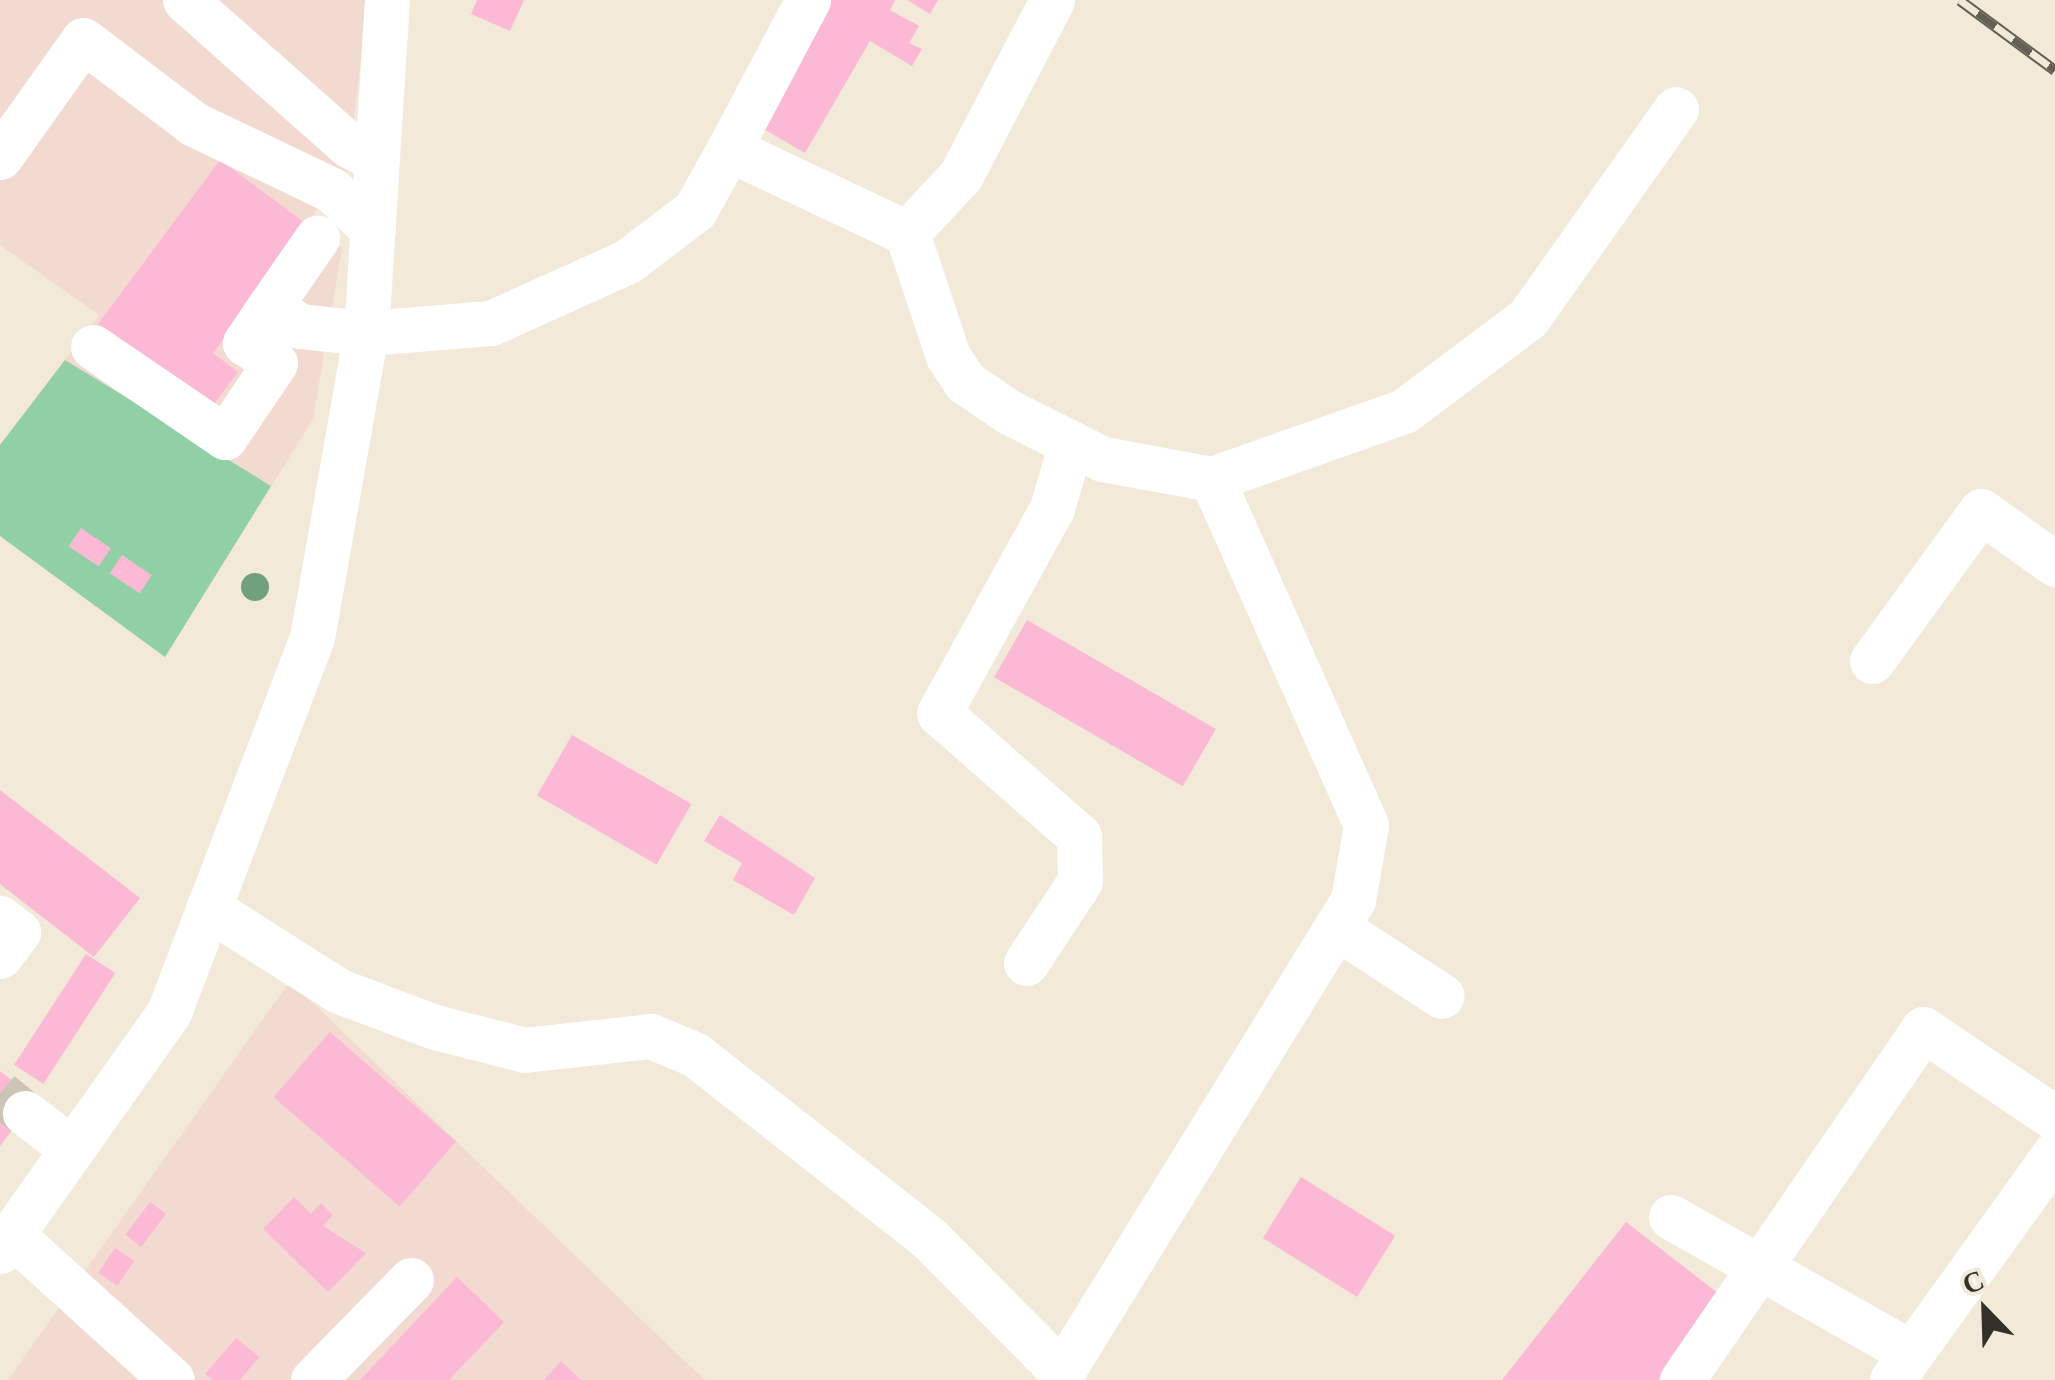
<!DOCTYPE html>
<meta charset="utf-8">
<style>
body{margin:0}
#map{position:relative;width:2055px;height:1380px;overflow:hidden;background:#f2e9d8;font-family:"Libre Baskerville",serif}
div>[style]{position:absolute}
[style*='--x']{left:calc(var(--x)*1px);top:calc(var(--y)*1px);width:calc(var(--w)*1px);rotate:calc(var(--a)*1deg)}
.industrial>*{inset:0;background:#f2dad0}
.green>*{inset:0;background:#91d0a5}
.building>*{inset:0;background:#fcb9d5;transform-origin:0 0}
.minor-tunnel>*{height:45px;margin-top:-22.5px;transform-origin:0;background:repeating-linear-gradient(90deg,#ccc4b5 0 45px,transparent 0 67px)}
.minor>*{height:45px;margin:-22.5px;padding:0 22.5px;transform-origin:22.5px;border-radius:22.5px;background:#fff}
.rail>*{height:11px;margin-top:-5.5px;transform-origin:0;background:repeating-linear-gradient(90deg,#f2e9d8 0 22px,#635f55 0 44px);box-sizing:border-box;border-block:2px solid #635f55}
.trees>*{width:28px;height:28px;margin:-14px;border-radius:50%;background:#71a07e}
span{translate:-50% -50%;white-space:nowrap;text-align:center;line-height:1.15;-webkit-text-stroke:8px #f2e9d8;paint-order:stroke}
.north{position:absolute;left:1935px;top:1260px;width:100px;height:100px;-webkit-text-stroke:8px #f2e9d8;paint-order:stroke;rotate:337deg;font-size:28px;font-weight:700;line-height:40px;text-align:center;color:#333029}
.north::after{content:'';display:block;margin:auto;width:35px;height:45px;background:#333029;clip-path:polygon(50% 0,100% 100%,50% 72%,0 100%)}
</style>
<div id="map">
<div class="industrial">
<div style="clip-path:polygon(0 0,368px 0,347px 176px,339px 171px,308px 225px,342px 248px,313px 419px,165px 657px,0 536px,0 445px,99px 315px,0 245px)"></div>
<div style="clip-path:polygon(290px 981px,672px 1349px,705px 1380px,8px 1380px)"></div>
</div>
<div class="green">
<div style="clip-path:polygon(65px 360px,271px 486px,165px 657px,0 536px,0 445px)"></div>
</div>
<div class="building">
<div style="clip-path:polygon(477px 0,524px 0,510px 31px,471px 14px)"></div>
<div style="clip-path:polygon(811px 0,895px 0,890px 10px,919px 26px,909px 43px,922px 49px,912px 66px,870px 41px,805px 153px,743px 117px)"></div>
<div style="clip-path:polygon(907px 0,938px 0,930px 14px)"></div>
<div style="clip-path:polygon(220px 160px,308px 225px,213px 353px,238px 372px,211px 408px,98px 324px)"></div>
<div style="left:81px;top:528px;width:36px;height:22px;rotate:34deg"></div>
<div style="left:122px;top:555px;width:36px;height:22px;rotate:34deg"></div>
<div style="left:1027px;top:620px;width:218px;height:66px;rotate:30deg"></div>
<div style="left:572px;top:735px;width:138px;height:70px;rotate:30deg"></div>
<div style="clip-path:polygon(0 790px,140px 898px,94px 957px,0 884px)"></div>
<div style="clip-path:polygon(720px 815px,815px 878px,794px 915px,733px 880px,742px 863px,704px 841px)"></div>
<div style="left:86px;top:954px;width:35px;height:132px;rotate:33deg"></div>
<div style="left:330px;top:1032px;width:167px;height:86px;rotate:41deg"></div>
<div style="clip-path:polygon(0 1071px,36px 1099px,0 1146px)"></div>
<div style="left:1301px;top:1177px;width:111px;height:72px;rotate:32deg"></div>
<div style="clip-path:polygon(294px 1197px,311px 1214px,321px 1203px,333px 1215px,323px 1226px,366px 1253px,328px 1292px,263px 1229px)"></div>
<div style="left:150px;top:1202px;width:20px;height:41px;rotate:37deg"></div>
<div style="clip-path:polygon(1626px 1222px,1723px 1297px,1658px 1380px,1502px 1380px)"></div>
<div style="left:115px;top:1248px;width:23px;height:30px;rotate:34deg"></div>
<div style="clip-path:polygon(457px 1277px,504px 1322px,449px 1380px,360px 1380px)"></div>
<div style="clip-path:polygon(236px 1338px,259px 1357px,240px 1380px,213px 1380px,205px 1374px)"></div>
<div style="clip-path:polygon(561px 1361px,581px 1380px,544px 1380px)"></div>
</div>
<div class="minor-tunnel">
<div style="--x:0;--y:1093;--w:32;--a:39"></div>
</div>
<div class="minor">
<div style="--x:185;--y:0;--w:220;--a:41.5"></div>
<div style="--x:350;--y:146;--w:30;--a:27"></div>
<div style="--x:729;--y:149;--w:169;--a:-62.1"></div>
<div style="--x:0;--y:157;--w:143;--a:-54.6"></div>
<div style="--x:83;--y:40;--w:139;--a:37.1"></div>
<div style="--x:194;--y:124;--w:153;--a:25.6"></div>
<div style="--x:332;--y:190;--w:57;--a:44.3"></div>
<div style="--x:907;--y:233;--w:79;--a:-47"></div>
<div style="--x:961;--y:175;--w:197;--a:-62.5"></div>
<div style="--x:270;--y:306;--w:83;--a:-55.3"></div>
<div style="--x:93;--y:347;--w:160;--a:34.3"></div>
<div style="--x:225;--y:437;--w:89;--a:-56"></div>
<div style="--x:275;--y:363;--w:36;--a:-146"></div>
<div style="--x:245;--y:343;--w:45;--a:-56"></div>
<div style="--x:270;--y:306;--w:36;--a:34"></div>
<div style="--x:300;--y:326;--w:66;--a:6.1"></div>
<div style="--x:366;--y:333;--w:125;--a:-4.6"></div>
<div style="--x:491;--y:323;--w:150;--a:-24.3"></div>
<div style="--x:628;--y:261;--w:84;--a:-37.3"></div>
<div style="--x:695;--y:210;--w:70;--a:-60.9"></div>
<div style="--x:729;--y:149;--w:197;--a:25.3"></div>
<div style="--x:907;--y:233;--w:130;--a:71.6"></div>
<div style="--x:948;--y:356;--w:31;--a:57"></div>
<div style="--x:965;--y:382;--w:53;--a:34.3"></div>
<div style="--x:1009;--y:412;--w:105;--a:26.6"></div>
<div style="--x:1103;--y:459;--w:111;--a:10.4"></div>
<div style="--x:1212;--y:479;--w:379;--a:66"></div>
<div style="--x:1366;--y:825;--w:76;--a:99.8"></div>
<div style="--x:1353;--y:900;--w:554;--a:121.65"></div>
<div style="--x:1062;--y:1372;--w:189;--a:-134.8"></div>
<div style="--x:929;--y:1238;--w:296;--a:-141.9"></div>
<div style="--x:696;--y:1055;--w:49;--a:-157.1"></div>
<div style="--x:651;--y:1036;--w:127;--a:173.7"></div>
<div style="--x:525;--y:1050;--w:93;--a:-165.7"></div>
<div style="--x:435;--y:1027;--w:103;--a:-159.4"></div>
<div style="--x:339;--y:991;--w:155;--a:-147.6"></div>
<div style="--x:1212;--y:479;--w:204;--a:-19.5"></div>
<div style="--x:1404;--y:411;--w:155;--a:-36.9"></div>
<div style="--x:1528;--y:318;--w:256;--a:-54.7"></div>
<div style="--x:1872;--y:661;--w:185;--a:-54"></div>
<div style="--x:1981;--y:511;--w:91;--a:35.6"></div>
<div style="--x:0;--y:918;--w:23;--a:38"></div>
<div style="--x:18;--y:932;--w:30;--a:127"></div>
<div style="--x:1336;--y:927;--w:126;--a:33.1"></div>
<div style="--x:1026;--y:963;--w:98;--a:-56.6"></div>
<div style="--x:1080;--y:881;--w:45;--a:-91.3"></div>
<div style="--x:1079;--y:836;--w:186;--a:-138.7"></div>
<div style="--x:939;--y:713;--w:234;--a:-61.1"></div>
<div style="--x:1052;--y:508;--w:68;--a:-73.7"></div>
<div style="--x:25;--y:1113;--w:59;--a:37.5"></div>
<div style="--x:1671;--y:1217;--w:276;--a:29.5"></div>
<div style="--x:11;--y:1234;--w:217;--a:42.2"></div>
<div style="--x:0;--y:1251;--w:293;--a:-54.7"></div>
<div style="--x:169;--y:1012;--w:400;--a:-69.1"></div>
<div style="--x:312;--y:638;--w:310;--a:-80"></div>
<div style="--x:366;--y:333;--w:334;--a:-86.4"></div>
<div style="--x:313;--y:1380;--w:140;--a:-45.6"></div>
<div style="--x:1682;--y:1380;--w:426;--a:-55.5"></div>
<div style="--x:1923;--y:1029;--w:159;--a:34"></div>
<div style="--x:1892;--y:1380;--w:279;--a:-54.3"></div>
</div>
<div class="rail">
<div style="--x:1960;--y:0;--w:118;--a:36.4"></div>
</div>
<div class="trees">
<div style="left:255px;top:587px"></div>
</div>
<div class="north">С</div>
</div>
